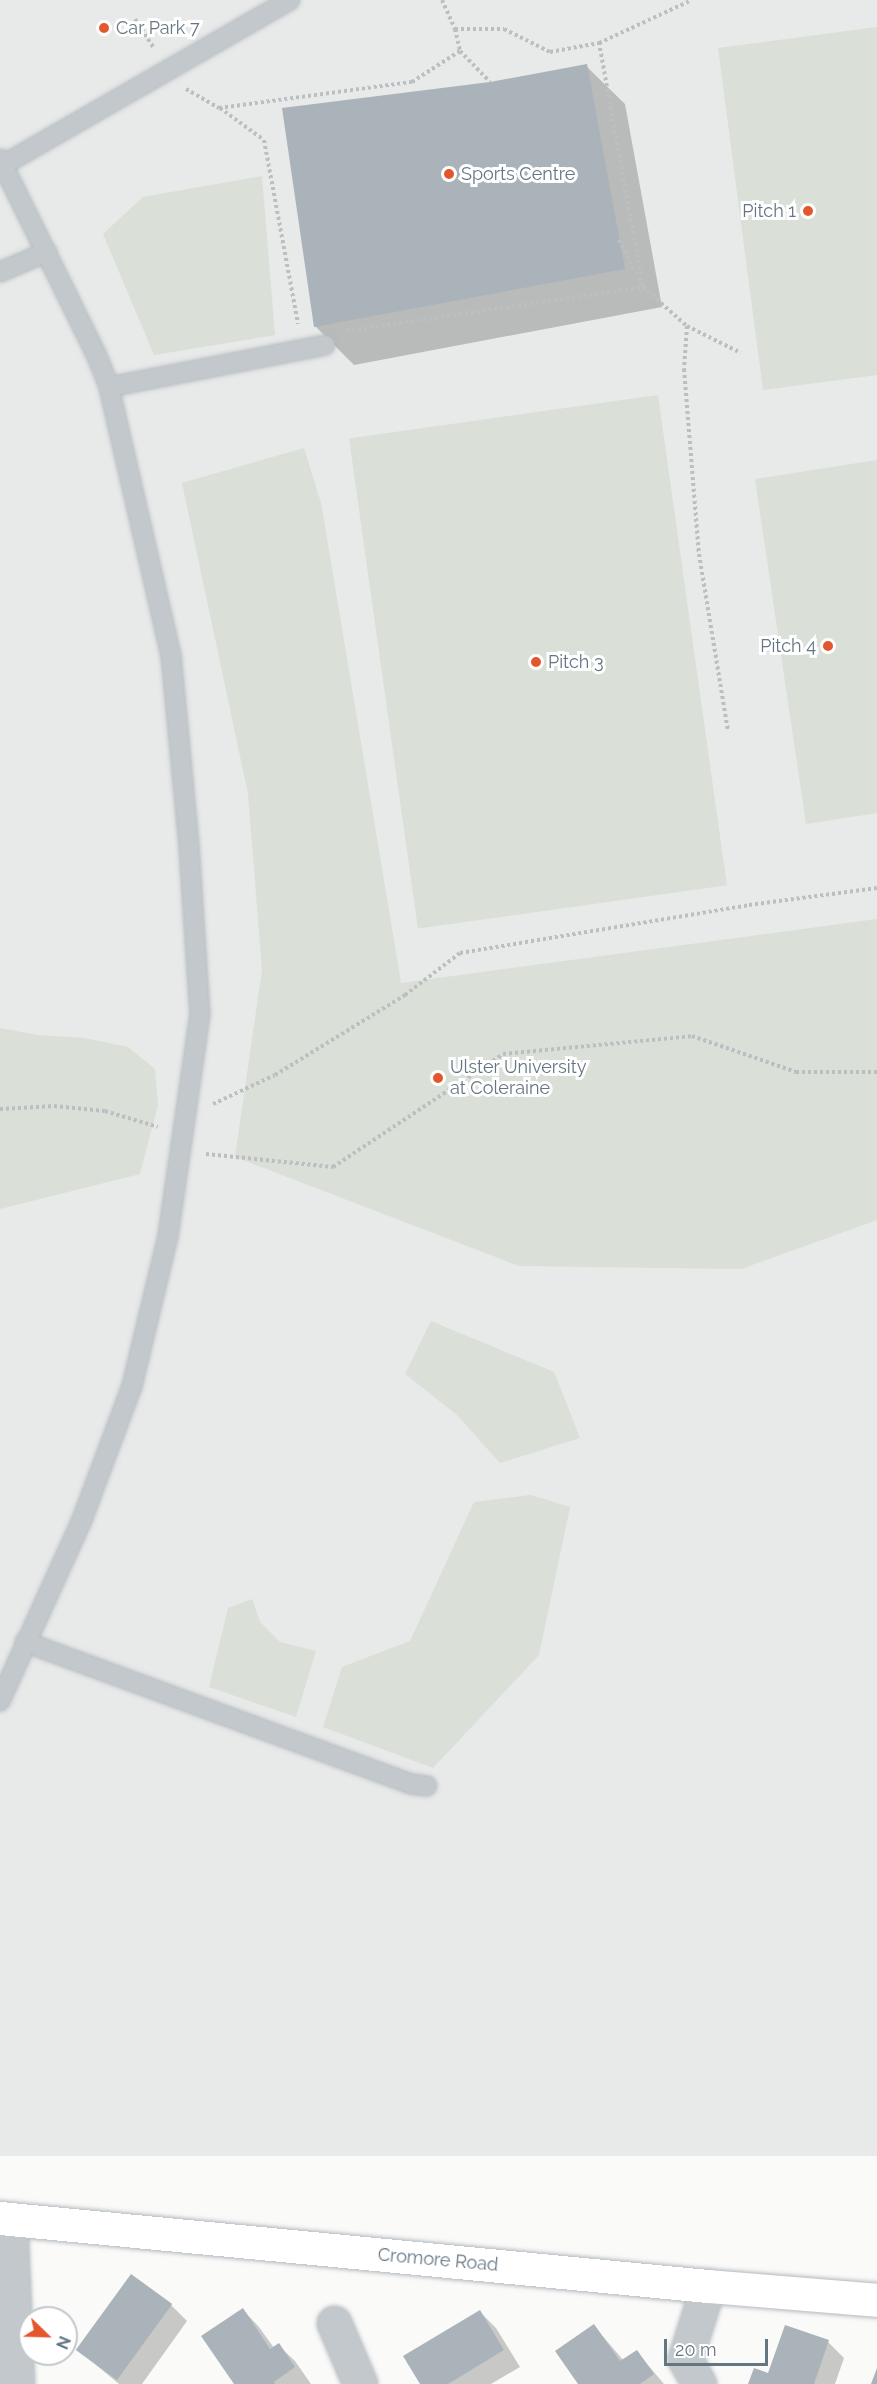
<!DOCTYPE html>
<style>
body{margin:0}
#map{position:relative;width:877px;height:2384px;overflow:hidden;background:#fafaf8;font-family:Raleway,sans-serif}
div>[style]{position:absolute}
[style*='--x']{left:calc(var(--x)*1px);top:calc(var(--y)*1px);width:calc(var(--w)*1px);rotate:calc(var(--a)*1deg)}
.built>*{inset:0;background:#e8e9e9;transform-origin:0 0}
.green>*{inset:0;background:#dadfd7;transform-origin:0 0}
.shadow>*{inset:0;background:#0003}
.building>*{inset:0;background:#aab3b9;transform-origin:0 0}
.path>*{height:4px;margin-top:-2px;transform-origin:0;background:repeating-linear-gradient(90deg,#bbbfc2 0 3px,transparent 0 6px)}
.roads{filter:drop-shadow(0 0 2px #b3babf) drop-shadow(0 0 2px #b3babf)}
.service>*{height:18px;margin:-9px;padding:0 9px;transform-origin:9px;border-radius:9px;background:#c3c8cc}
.minor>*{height:33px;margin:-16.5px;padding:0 16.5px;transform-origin:16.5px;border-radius:16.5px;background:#c3c8cc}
.secondary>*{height:33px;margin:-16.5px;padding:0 16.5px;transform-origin:16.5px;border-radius:16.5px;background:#fff}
.dots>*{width:16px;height:16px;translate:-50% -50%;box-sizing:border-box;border:3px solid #fff;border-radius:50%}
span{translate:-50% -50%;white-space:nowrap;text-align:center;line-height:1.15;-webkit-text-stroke:6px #fff;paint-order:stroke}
.poi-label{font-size:18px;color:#657683}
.left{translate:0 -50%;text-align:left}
.right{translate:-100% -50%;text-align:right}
.street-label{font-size:18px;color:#657683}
.north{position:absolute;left:18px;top:2306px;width:60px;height:60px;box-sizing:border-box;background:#fff;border:2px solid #c1c8cd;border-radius:50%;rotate:113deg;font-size:16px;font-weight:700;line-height:24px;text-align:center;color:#657683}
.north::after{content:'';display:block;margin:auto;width:21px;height:27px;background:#e4572e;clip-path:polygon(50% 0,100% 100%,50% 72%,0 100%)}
.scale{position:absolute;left:664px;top:2339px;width:104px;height:27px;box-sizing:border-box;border:3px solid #657683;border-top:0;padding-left:8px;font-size:18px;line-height:21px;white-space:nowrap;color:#657683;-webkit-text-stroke:4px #fff;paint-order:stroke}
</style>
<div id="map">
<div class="built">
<div style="left:0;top:0;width:877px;height:2156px"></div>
</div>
<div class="green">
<div style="clip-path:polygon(877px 27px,877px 375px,763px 390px,718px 48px)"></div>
<div style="clip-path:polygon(262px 176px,275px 335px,154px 355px,103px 234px,143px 197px)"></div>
<div style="left:658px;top:395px;width:495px;height:312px;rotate:82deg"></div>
<div style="clip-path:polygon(304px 448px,321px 503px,401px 983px,877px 919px,877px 1220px,741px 1269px,519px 1266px,235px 1157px,262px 970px,248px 794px,182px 483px)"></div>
<div style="clip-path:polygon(877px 460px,877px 813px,806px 824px,755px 479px)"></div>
<div style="clip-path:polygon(0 1028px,37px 1035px,84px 1038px,128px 1047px,155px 1069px,158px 1105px,140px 1174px,0 1209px)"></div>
<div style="clip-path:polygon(431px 1321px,554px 1372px,580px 1438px,500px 1463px,457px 1415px,405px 1374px)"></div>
<div style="clip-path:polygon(531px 1495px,570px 1507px,539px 1655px,433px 1768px,323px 1727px,342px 1667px,410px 1641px,474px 1502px)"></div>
<div style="clip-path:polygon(252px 1599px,260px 1622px,280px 1642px,316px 1651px,296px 1717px,209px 1687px,228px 1608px)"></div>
</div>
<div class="shadow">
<div style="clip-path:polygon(586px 66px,625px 104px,662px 307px,354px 365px,316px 327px,283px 109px,490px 84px)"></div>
<div style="clip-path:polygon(171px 2305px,187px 2321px,142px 2384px,119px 2384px,78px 2350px)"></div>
<div style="clip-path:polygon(243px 2310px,259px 2327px,274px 2348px,278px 2345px,295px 2361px,311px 2384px,236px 2384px)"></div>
<div style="clip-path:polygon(480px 2312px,496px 2328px,520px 2367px,491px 2384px,422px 2384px)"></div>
<div style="clip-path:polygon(594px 2326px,624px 2361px,637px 2352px,664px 2384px,580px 2384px)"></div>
<div style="clip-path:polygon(828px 2342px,844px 2358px,835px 2384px,750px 2384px)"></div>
</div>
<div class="building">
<div style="clip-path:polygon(587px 64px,625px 269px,314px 327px,282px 108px,490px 82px)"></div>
<div style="left:131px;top:2274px;width:51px;height:94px;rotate:36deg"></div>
<div style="clip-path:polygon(243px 2308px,270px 2349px,279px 2343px,295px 2367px,274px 2382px,275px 2384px,234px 2384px,201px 2336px)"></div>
<div style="clip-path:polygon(480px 2310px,504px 2350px,448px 2384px,420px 2384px,403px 2356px)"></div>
<div style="clip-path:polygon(594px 2324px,620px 2361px,637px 2350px,654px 2374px,640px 2384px,578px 2384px,555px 2351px)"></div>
<div style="clip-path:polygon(785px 2325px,829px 2340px,814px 2384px,748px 2384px,754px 2368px,768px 2373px)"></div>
<div style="clip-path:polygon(877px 2368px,877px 2384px,871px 2384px)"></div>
</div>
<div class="path">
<div style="--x:442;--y:0;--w:32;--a:66"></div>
<div style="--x:455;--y:29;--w:49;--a:0"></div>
<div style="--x:504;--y:29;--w:51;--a:26.6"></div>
<div style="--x:550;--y:52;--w:50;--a:-10.4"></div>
<div style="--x:599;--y:43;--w:102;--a:-24.8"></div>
<div style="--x:135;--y:19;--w:35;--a:57"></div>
<div style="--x:455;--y:29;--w:23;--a:77"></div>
<div style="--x:460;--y:51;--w:43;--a:45.9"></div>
<div style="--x:186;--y:89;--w:38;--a:30"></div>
<div style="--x:219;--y:108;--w:195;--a:-7.7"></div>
<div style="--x:412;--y:82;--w:57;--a:-32.9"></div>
<div style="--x:220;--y:108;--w:54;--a:36"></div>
<div style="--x:264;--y:140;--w:187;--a:79.5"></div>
<div style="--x:619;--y:240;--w:53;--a:62.9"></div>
<div style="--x:643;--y:287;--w:59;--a:41.6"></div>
<div style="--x:687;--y:326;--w:60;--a:26.6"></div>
<div style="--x:687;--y:326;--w:43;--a:94"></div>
<div style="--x:684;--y:369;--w:186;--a:85.4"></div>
<div style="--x:699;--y:554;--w:179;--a:80.7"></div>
<div style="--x:346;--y:331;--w:300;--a:-8.4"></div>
<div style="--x:643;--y:287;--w:248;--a:-100.2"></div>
<div style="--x:213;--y:1104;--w:68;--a:-25.1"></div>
<div style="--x:275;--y:1075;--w:153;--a:-31.6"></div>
<div style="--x:405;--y:995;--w:69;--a:-37.4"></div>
<div style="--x:460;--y:953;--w:293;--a:-9.4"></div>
<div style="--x:749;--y:905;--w:129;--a:-7.6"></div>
<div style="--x:0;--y:1109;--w:54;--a:-3.2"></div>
<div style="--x:54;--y:1106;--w:51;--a:5.6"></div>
<div style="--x:105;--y:1111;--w:55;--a:16.8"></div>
<div style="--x:206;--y:1154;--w:128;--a:5.8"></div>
<div style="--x:333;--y:1167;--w:204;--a:-33.6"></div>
<div style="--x:503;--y:1054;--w:190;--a:-5.4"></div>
<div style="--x:692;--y:1036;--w:110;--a:19.1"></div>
<div style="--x:796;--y:1072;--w:81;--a:0"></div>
</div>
<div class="roads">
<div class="service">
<div style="--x:0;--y:159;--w:217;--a:63.8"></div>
<div style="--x:96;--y:354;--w:35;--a:68"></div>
<div style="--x:109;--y:387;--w:275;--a:77"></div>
<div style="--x:171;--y:655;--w:192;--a:84.6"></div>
<div style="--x:189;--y:846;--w:168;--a:86.3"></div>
<div style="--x:200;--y:1014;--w:224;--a:98.2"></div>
<div style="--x:168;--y:1236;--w:154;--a:103.5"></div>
<div style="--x:132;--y:1386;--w:143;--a:110.5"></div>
<div style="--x:82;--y:1520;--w:199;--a:114.4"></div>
<div style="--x:3;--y:165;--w:331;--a:-29.9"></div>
<div style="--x:0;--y:272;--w:51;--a:-23.1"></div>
<div style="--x:109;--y:387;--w:220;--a:-11"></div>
<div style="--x:25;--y:1642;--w:411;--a:20.2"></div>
<div style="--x:411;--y:1784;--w:16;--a:7"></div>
</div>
<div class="minor">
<div style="--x:10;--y:2219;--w:165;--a:87.6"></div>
<div style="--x:334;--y:2323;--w:66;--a:66.9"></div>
<div style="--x:699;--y:2384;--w:29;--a:-119"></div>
<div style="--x:685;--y:2359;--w:77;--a:-72.5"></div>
</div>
<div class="secondary">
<div style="--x:0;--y:2218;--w:711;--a:5.49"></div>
<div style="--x:708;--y:2286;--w:170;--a:4.7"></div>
</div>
</div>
<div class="dots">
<div style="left:104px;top:28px;background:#e4572e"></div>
<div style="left:449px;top:174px;background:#e4572e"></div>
<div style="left:808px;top:211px;background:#e4572e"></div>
<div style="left:828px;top:646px;background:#e4572e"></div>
<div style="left:536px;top:662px;background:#e4572e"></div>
<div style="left:438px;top:1078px;background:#e4572e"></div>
</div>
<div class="poi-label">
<span class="left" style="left:116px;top:28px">Car Park 7</span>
<span class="left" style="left:461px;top:174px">Sports Centre</span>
<span class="right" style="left:796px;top:211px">Pitch 1</span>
<span class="right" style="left:816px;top:646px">Pitch 4</span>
<span class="left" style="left:548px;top:662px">Pitch 3</span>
<span class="left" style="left:450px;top:1078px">Ulster University<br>at Coleraine</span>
</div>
<div class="street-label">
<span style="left:438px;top:2260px;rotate:5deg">Cromore Road</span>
</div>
<div class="north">N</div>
<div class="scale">20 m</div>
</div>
